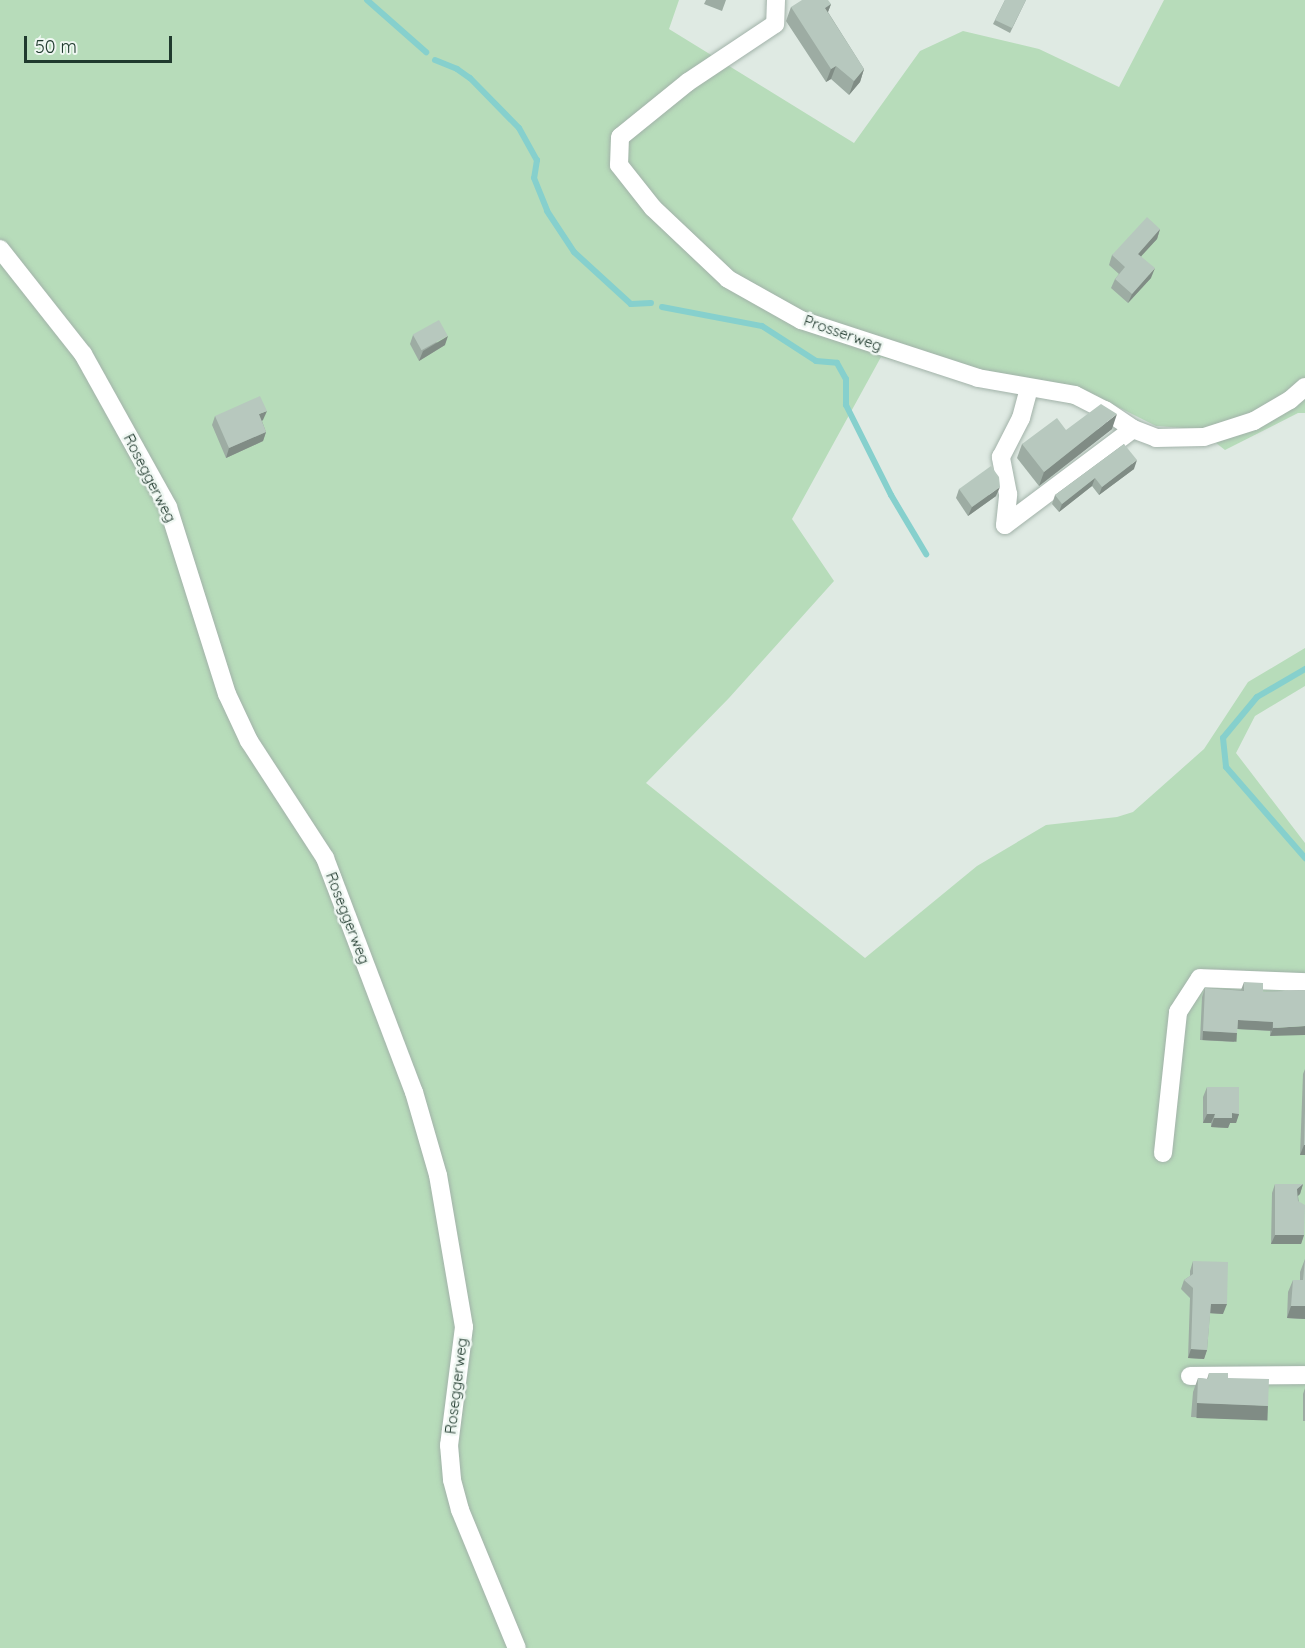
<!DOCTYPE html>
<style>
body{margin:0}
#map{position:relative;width:1305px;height:1648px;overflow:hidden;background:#dfeae3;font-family:Quicksand,sans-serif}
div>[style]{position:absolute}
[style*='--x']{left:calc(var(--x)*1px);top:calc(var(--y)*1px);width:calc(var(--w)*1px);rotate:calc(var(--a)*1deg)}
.green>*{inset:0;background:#b7dcba}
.stream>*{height:6px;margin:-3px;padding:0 3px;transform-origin:3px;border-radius:3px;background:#86d0cd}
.roads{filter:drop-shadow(0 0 2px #a2b2a9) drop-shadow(0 0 2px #a2b2a9)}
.minor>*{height:18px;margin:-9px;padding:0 9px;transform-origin:9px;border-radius:9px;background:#fff}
.wall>*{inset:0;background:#9daca3}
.shaded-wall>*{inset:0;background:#808c85;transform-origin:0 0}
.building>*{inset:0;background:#b7c8be;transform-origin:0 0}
span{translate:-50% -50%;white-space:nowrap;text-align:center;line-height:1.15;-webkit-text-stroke:5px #eff7f2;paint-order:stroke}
.street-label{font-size:15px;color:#203a2e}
.scale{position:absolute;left:24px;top:36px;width:148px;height:27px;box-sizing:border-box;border:3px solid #203a2e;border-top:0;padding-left:8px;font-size:18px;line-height:21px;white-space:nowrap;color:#203a2e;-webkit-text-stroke:4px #eff7f2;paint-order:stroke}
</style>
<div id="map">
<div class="green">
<div style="clip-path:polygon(0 0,679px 0,669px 29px,854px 143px,920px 51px,963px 31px,1039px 49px,1119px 87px,1164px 0,1305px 0,1305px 413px,1298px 413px,1225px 450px,1198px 429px,1156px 426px,1110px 403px,1075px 405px,881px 357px,792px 519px,834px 581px,729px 698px,646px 783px,865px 958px,977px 866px,1046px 825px,1117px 817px,1133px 812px,1204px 749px,1248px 682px,1305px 648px,1305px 686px,1255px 716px,1236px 753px,1305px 843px,1305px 975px,1219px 969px,1196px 972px,1210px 983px,1305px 990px,1305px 1648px,0 1648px)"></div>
</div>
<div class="stream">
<div style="--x:367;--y:0;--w:79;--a:41.4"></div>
<div style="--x:435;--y:60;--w:24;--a:22"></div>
<div style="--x:457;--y:69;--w:16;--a:35"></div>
<div style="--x:470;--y:78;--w:70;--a:45.6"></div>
<div style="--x:519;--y:128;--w:37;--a:61"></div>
<div style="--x:537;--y:160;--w:18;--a:99"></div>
<div style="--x:534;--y:178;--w:35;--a:68"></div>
<div style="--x:547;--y:211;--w:49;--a:56.6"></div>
<div style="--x:574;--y:252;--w:77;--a:42.4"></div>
<div style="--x:631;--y:304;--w:20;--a:-3"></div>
<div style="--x:662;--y:307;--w:102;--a:10.8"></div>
<div style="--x:762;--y:326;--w:64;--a:32.9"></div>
<div style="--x:816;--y:361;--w:21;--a:5"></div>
<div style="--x:837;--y:363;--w:18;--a:61"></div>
<div style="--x:846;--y:379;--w:26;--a:90"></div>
<div style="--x:846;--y:405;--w:101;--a:63.4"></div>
<div style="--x:891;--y:495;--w:69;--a:59.3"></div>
<div style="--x:1305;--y:669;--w:56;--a:149.7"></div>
<div style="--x:1257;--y:697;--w:53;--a:129.7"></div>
<div style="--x:1223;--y:738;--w:29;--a:84"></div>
<div style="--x:1226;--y:767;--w:121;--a:49"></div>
</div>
<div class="roads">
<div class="minor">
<div style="--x:776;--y:0;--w:24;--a:92"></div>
<div style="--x:775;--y:24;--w:105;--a:146.3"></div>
<div style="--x:688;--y:82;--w:87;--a:141"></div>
<div style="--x:620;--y:137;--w:28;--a:92"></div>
<div style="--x:619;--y:165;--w:55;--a:51.7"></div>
<div style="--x:653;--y:208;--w:103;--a:43.4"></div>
<div style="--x:728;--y:279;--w:84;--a:29.3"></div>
<div style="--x:801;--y:320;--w:186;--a:18.1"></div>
<div style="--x:978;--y:378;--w:98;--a:9.9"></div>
<div style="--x:1075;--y:395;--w:34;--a:27"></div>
<div style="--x:1105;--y:410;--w:34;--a:34"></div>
<div style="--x:1133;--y:429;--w:25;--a:21"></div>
<div style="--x:1156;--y:438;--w:48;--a:-1.2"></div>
<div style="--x:1204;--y:437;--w:52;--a:-17.7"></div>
<div style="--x:1254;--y:421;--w:42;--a:-30.3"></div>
<div style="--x:1290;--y:400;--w:20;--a:-41"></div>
<div style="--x:0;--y:249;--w:134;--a:51.7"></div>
<div style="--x:83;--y:354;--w:175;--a:60.9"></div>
<div style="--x:168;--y:507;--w:196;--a:72.5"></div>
<div style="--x:227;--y:694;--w:52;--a:64.9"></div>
<div style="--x:249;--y:741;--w:140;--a:57"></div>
<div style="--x:325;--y:858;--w:250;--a:69.2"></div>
<div style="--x:414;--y:1092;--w:86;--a:73.9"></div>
<div style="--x:438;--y:1175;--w:154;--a:80.3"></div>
<div style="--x:464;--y:1327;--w:119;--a:97.2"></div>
<div style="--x:449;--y:1445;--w:35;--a:85"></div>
<div style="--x:452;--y:1480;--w:31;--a:75"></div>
<div style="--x:460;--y:1510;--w:149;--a:67.6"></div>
<div style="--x:1005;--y:525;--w:160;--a:-36.9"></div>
<div style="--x:1005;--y:525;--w:31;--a:-84"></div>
<div style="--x:1008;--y:494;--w:38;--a:-101"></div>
<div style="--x:1001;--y:457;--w:44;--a:-62.9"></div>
<div style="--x:1021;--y:418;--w:30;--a:-75"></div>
<div style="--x:1163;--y:1153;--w:142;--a:-83.9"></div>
<div style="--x:1178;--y:1012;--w:40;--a:-57.1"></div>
<div style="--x:1200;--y:978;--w:105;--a:2.2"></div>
<div style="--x:1190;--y:1376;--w:115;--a:-0.5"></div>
</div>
</div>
<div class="wall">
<div style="clip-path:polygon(706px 0,726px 0,722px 11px,704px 4px)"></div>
<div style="clip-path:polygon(1005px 0,1026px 0,1010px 33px,993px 24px)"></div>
<div style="clip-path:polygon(831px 4px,828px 12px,864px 69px,860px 82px,849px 95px,831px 79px,826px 82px,786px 21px,791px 7px)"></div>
<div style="clip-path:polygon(1160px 229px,1157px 239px,1141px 256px,1151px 278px,1128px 303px,1111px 288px,1115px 279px,1119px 274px,1109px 265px,1112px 255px)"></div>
<div style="clip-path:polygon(413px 335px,445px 345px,419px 361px,410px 344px)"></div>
<div style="clip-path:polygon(215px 416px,263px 420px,262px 421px,266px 432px,263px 441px,226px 458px,212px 425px)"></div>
<div style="clip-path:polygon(1112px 429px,1039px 486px,1017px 458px,1022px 444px,1066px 430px)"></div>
<div style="clip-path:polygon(1124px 444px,1134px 469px,1099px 495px,1092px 486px,1059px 512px,1052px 504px,1055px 495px)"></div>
<div style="clip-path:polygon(959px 489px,996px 496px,968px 516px,956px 498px)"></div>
<div style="clip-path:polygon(1244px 982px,1263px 992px,1305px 990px,1270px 1036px,1270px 1031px,1237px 1029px,1237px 1033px,1234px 1042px,1200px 1040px,1202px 997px,1205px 988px,1241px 990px)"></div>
<div style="clip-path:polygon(1305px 1069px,1305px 1155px,1300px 1155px,1303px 1074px)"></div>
<div style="clip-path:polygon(1207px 1087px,1239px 1114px,1236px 1123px,1230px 1123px,1228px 1128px,1211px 1127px,1211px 1123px,1203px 1123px,1203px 1097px)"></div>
<div style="clip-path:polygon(1275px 1184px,1303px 1184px,1300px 1194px,1298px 1196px,1304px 1235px,1301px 1244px,1271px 1244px,1272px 1193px)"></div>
<div style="clip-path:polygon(1305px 1259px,1305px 1319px,1287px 1318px,1288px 1292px,1293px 1280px,1300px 1280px,1300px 1272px)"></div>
<div style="clip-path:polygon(1193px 1261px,1223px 1314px,1210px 1313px,1207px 1350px,1204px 1359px,1188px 1358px,1190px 1298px,1181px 1289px,1184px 1280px,1190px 1276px,1190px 1271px)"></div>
<div style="clip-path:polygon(1209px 1373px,1228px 1378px,1263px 1420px,1191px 1417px,1193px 1392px,1198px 1378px,1207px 1379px)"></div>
<div style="clip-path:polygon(1305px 1388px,1305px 1421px,1303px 1421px,1303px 1394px)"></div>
</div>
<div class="shaded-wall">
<div style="clip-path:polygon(831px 4px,826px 17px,825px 8px)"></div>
<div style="clip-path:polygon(836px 66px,831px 79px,826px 82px,831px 69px)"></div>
<div style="clip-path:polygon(864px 69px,860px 82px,849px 95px,854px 81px)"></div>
<div style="clip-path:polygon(1160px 229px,1157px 239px,1135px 263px,1138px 254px)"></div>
<div style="clip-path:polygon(1155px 268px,1151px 278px,1128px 303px,1132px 294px)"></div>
<div style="clip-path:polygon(448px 336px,445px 345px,419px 361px,423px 351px)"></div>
<div style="clip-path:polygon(267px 411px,263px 420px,255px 424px,259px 414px)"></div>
<div style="clip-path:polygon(1117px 414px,1112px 429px,1039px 486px,1044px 472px)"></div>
<div style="clip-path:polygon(266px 432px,263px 441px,226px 458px,229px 448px)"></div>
<div style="clip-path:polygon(1137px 460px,1134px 469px,1099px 495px,1102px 487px)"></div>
<div style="clip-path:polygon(1095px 478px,1092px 486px,1059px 512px,1062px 504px)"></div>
<div style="clip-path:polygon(1000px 487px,996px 496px,968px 516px,972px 507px)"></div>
<div style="left:1238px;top:1020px;width:35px;height:9px;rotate:3deg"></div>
<div style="clip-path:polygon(1305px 1026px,1305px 1035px,1270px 1036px,1273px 1028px)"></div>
<div style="left:1203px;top:1031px;width:34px;height:9px;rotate:3deg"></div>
<div style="clip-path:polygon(1232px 1113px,1239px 1114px,1236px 1123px,1230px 1123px,1228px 1128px,1211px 1127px,1214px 1118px)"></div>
<div style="clip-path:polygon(1207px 1114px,1215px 1114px,1211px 1123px,1203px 1123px)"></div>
<div style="clip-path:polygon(1304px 1145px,1305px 1145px,1305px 1155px,1300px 1155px)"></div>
<div style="clip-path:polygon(1303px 1184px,1300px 1194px,1294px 1199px,1297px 1189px)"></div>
<div style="clip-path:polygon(1275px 1235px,1304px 1235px,1301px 1244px,1271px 1244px)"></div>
<div style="clip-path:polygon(1211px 1304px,1227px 1304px,1223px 1314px,1207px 1313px)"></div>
<div style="clip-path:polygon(1291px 1306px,1305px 1306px,1305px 1319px,1287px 1318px)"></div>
<div style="clip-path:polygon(1191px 1349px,1207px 1350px,1204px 1359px,1188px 1358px)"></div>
<div style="left:1197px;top:1403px;width:71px;height:15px;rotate:2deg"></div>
</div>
<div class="building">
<div style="clip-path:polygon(802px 0,828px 0,831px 4px,825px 8px,864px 69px,854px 81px,836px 66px,831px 69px,791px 7px)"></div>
<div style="clip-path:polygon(1005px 0,1026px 0,1012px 28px,995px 20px)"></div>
<div style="clip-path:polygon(1147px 217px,1160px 229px,1138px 254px,1155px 268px,1132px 294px,1115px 279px,1125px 267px,1112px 255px)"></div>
<div style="left:439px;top:320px;width:18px;height:30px;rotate:61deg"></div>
<div style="clip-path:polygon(260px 396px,267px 411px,259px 414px,266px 432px,229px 448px,215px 416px)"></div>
<div style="clip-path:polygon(1101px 404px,1117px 414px,1044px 472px,1022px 444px,1057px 418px,1066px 430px)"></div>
<div style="clip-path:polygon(1124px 444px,1137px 460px,1102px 487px,1095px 478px,1062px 504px,1055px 495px)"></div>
<div style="clip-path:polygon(991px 466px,999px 477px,1000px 487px,972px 507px,959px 489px)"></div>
<div style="clip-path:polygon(1244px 982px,1263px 983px,1263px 992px,1305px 990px,1305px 1026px,1273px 1028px,1273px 1022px,1238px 1020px,1237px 1033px,1203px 1031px,1205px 988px,1244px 991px)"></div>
<div style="clip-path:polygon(1207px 1087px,1239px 1087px,1239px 1114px,1232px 1113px,1232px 1118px,1214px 1118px,1215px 1114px,1207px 1114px)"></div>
<div style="clip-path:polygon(1305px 1110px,1305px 1145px,1304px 1145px)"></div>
<div style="clip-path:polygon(1275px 1184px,1303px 1184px,1297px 1189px,1298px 1201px,1305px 1205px,1304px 1235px,1275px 1235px)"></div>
<div style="clip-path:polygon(1305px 1259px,1305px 1306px,1291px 1306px,1293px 1280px,1303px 1280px)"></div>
<div style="clip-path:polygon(1193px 1261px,1228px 1262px,1227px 1304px,1211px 1304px,1207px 1350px,1191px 1349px,1193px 1288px,1184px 1280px,1193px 1274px)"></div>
<div style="clip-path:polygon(1209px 1373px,1228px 1373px,1228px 1378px,1269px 1379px,1268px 1406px,1197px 1403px,1198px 1378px,1208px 1379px)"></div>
</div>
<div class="street-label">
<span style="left:843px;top:333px;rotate:19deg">Prosserweg</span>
<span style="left:150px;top:478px;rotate:63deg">Roseggerweg</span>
<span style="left:348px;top:918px;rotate:69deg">Roseggerweg</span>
<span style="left:456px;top:1386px;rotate:-83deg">Roseggerweg</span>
</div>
<div class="scale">50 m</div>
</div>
